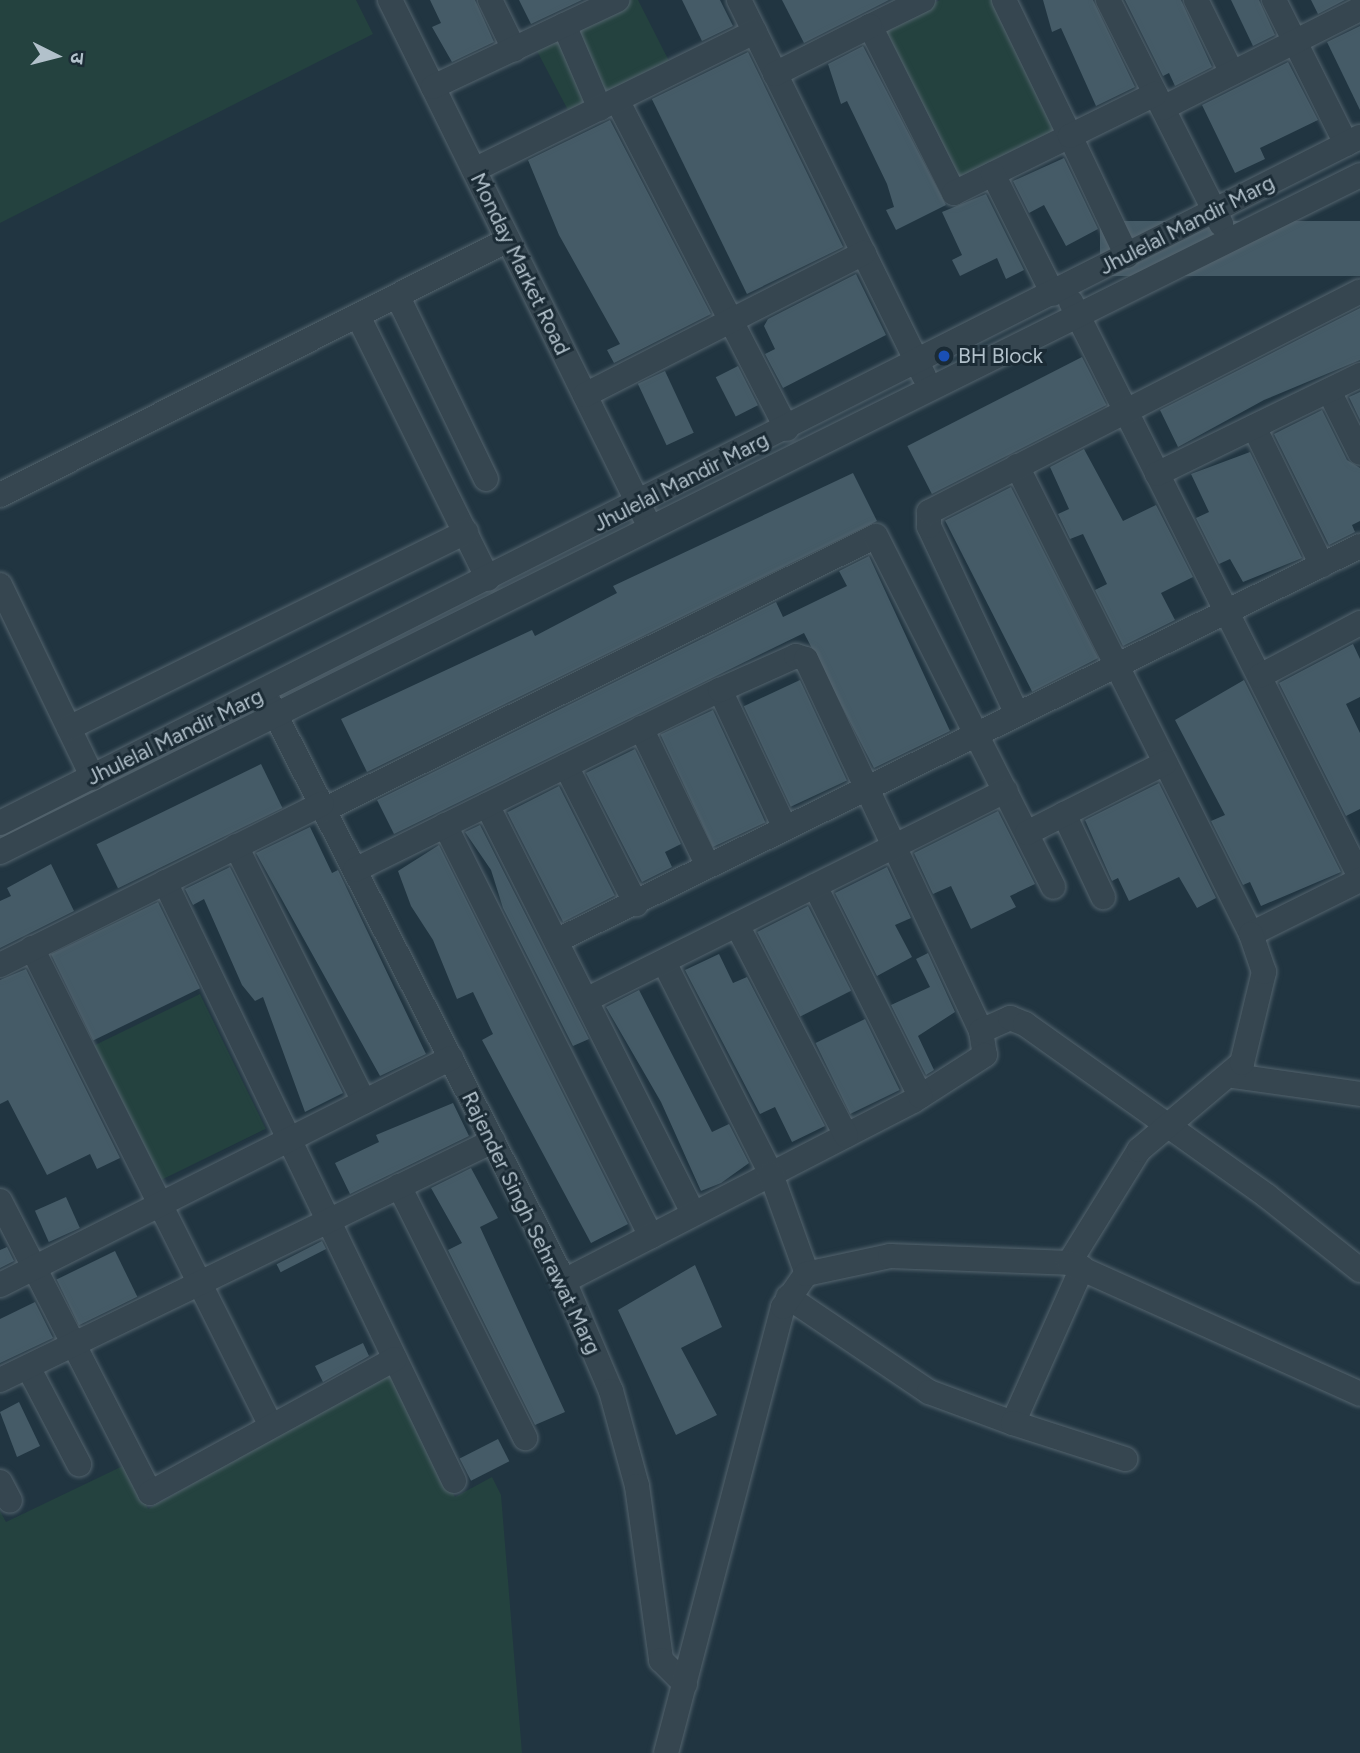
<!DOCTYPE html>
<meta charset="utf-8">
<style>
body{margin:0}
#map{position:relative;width:1360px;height:1753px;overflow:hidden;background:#213541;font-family:Figtree,"Noto Sans Devanagari",sans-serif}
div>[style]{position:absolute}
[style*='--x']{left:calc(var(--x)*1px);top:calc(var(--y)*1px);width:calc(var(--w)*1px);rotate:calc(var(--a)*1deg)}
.green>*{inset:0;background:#24423f;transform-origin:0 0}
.building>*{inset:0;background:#455b67;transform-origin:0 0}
.roads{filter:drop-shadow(0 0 2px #54646e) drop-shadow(0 0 2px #54646e)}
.minor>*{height:24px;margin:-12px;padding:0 12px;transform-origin:12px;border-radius:12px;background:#364650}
.dots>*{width:19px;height:19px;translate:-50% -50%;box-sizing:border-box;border:4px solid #1b2b35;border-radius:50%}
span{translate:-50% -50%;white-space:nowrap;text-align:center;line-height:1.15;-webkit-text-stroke:6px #1b2b35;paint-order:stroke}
.street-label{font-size:21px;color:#b2c1cb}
.poi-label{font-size:21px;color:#b2c1cb}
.left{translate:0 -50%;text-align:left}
.north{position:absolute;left:21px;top:21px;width:70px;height:70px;-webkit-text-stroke:5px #1b2b35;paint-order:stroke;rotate:96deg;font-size:19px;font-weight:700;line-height:28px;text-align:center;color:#b2c1cb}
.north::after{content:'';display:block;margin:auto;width:24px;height:32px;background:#b2c1cb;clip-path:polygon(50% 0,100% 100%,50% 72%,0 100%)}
</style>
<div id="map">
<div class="green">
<div style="clip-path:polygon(0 0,356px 0,373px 34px,0 223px)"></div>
<div style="clip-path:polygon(631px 0,638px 0,671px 65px,571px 116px,536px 49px)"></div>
<div style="clip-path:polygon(940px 0,994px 0,1059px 134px,955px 185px,880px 30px)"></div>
<div style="left:200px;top:994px;width:150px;height:120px;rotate:64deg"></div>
<div style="clip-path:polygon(390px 1371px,455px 1497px,492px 1477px,501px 1495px,522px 1753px,0 1753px,0 1511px,6px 1522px,127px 1464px,148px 1509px)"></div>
</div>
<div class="building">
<div style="clip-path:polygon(430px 0,475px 0,494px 42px,452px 62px,432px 27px,441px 23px)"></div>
<div style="clip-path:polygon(519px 0,582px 0,531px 24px)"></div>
<div style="clip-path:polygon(682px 0,720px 0,733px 26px,702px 41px)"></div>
<div style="clip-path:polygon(782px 0,889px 0,804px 43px)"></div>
<div style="clip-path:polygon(1043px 0,1093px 0,1135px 87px,1096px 106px,1061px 28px,1052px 32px)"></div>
<div style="clip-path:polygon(1125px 0,1181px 0,1212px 67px,1175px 86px,1169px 73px,1163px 76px)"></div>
<div style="clip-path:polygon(1231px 0,1259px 0,1275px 35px,1253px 46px)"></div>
<div style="clip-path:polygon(1311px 0,1345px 0,1318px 14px)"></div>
<div style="clip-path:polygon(1360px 26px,1360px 110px,1327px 42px)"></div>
<div style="clip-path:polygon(863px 46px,946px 205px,896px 230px,886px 210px,894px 207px,887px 184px,847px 101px,841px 104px,828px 64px)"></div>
<div style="left:748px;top:52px;width:217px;height:107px;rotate:64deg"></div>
<div style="clip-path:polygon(1288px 62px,1318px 120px,1260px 148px,1265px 159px,1235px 173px,1202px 105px)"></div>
<div style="clip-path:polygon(610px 120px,711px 314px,614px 363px,607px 350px,620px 344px,559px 235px,528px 160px)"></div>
<div style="clip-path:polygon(1064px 158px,1098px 229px,1066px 246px,1044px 205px,1029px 213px,1013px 181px)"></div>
<div style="clip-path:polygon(986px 194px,1024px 270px,1006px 279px,997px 258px,960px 276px,952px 260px,962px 255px,942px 212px)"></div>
<div style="left:1360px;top:221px;width:55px;height:260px;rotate:90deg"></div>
<div style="clip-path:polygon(856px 274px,886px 335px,783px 388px,765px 354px,775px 349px,764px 326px,768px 319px)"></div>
<div style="clip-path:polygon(1360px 308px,1360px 360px,1264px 400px,1178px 447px,1160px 410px)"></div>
<div style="left:1082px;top:357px;width:54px;height:196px;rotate:63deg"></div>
<div style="left:738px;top:366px;width:44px;height:25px;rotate:63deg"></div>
<div style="left:665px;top:371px;width:68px;height:30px;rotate:65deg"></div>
<div style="clip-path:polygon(1360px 392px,1360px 420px,1349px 397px)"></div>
<div style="clip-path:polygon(1322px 410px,1347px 460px,1360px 468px,1360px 521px,1352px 525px,1355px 532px,1329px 545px,1274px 434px)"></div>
<div style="clip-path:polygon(1084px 449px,1123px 521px,1156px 505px,1193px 577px,1161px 593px,1175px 620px,1123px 646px,1095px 590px,1107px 584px,1083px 534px,1070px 539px,1058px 514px,1069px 509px,1050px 467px)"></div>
<div style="clip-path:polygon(1250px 452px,1302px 558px,1243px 582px,1230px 559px,1219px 564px,1196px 518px,1209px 512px,1191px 474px)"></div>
<div style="clip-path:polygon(853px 473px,877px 521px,367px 772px,341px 719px,532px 630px,535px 636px,617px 593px,613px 586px)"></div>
<div style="left:1011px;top:487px;width:192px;height:74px;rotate:63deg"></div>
<div style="clip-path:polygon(869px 556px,950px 731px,874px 768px,804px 633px,394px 834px,377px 800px,776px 602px,783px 617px,847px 586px,839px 571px)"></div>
<div style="clip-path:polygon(1353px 644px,1360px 659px,1360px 697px,1346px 704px,1360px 733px,1360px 809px,1346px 816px,1279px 683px)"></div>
<div style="left:800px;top:680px;width:111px;height:62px;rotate:65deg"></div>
<div style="clip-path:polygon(1244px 680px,1341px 872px,1261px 906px,1250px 882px,1243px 885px,1211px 821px,1225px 815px,1175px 720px)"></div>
<div style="left:713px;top:710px;width:124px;height:58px;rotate:65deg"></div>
<div style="clip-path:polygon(635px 749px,681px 844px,665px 852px,672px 867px,642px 882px,586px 773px)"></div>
<div style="left:261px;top:764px;width:49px;height:183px;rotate:64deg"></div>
<div style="clip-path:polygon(1159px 783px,1216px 898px,1197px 908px,1179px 877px,1129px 901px,1118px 878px,1112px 881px,1085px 820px)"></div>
<div style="left:559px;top:786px;width:123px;height:58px;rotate:63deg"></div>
<div style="clip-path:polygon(998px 811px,1035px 884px,1010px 896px,1016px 907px,971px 929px,951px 886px,933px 894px,914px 853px)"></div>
<div style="clip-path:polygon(480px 825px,589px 1039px,573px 1046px,503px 908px,491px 870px,465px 832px)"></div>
<div style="clip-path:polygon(310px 827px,332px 873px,338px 870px,426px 1054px,380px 1076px,256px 853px)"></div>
<div style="clip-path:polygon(439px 845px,628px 1224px,591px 1243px,482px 1040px,493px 1034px,473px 992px,457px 999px,433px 940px,411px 906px,398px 871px)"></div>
<div style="clip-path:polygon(51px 864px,74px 911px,0 948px,0 901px,11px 896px,7px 888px)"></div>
<div style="clip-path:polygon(230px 867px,343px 1093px,305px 1112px,263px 997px,255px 1001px,242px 985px,204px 899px,193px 905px,185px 889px)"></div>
<div style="clip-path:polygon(887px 867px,911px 918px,895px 925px,912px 957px,877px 976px,835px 893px)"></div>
<div style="left:158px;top:902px;width:96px;height:119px;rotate:64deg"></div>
<div style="left:808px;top:906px;width:95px;height:57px;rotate:63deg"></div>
<div style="clip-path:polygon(928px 953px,955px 1012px,918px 1036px,934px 1070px,926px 1075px,891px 1005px,930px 987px,916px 959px)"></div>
<div style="clip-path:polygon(719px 954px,733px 983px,747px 977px,825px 1126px,792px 1142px,775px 1107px,760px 1114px,685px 970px)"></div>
<div style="clip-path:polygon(26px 969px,120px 1158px,97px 1169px,90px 1154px,47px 1175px,8px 1100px,0 1104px,0 980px)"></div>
<div style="clip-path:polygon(639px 990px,712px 1132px,729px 1124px,749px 1163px,721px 1183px,701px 1191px,661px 1102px,606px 1007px)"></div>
<div style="left:865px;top:1019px;width:79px;height:55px;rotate:64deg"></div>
<div style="clip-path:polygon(453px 1103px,469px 1136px,350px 1194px,335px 1163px,379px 1142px,376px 1135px)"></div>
<div style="clip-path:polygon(471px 1168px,498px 1218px,480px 1227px,565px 1412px,535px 1425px,448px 1250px,462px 1243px,431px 1188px)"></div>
<div style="left:66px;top:1197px;width:34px;height:34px;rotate:66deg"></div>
<div style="left:322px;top:1241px;width:9px;height:51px;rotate:63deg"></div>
<div style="clip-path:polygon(7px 1247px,14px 1261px,0 1268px,0 1250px)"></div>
<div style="left:115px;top:1251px;width:51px;height:65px;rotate:64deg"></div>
<div style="clip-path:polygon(695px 1265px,722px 1327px,681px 1348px,717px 1415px,676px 1435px,618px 1310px)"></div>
<div style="clip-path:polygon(35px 1302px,53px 1338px,0 1363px,0 1319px)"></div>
<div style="clip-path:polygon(363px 1343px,369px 1356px,323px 1382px,315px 1366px)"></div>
<div style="clip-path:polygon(19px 1402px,40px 1446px,17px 1457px,0 1412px)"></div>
<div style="left:498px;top:1439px;width:25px;height:43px;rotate:63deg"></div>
</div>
<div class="roads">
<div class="minor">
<div style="--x:390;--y:0;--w:576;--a:63.75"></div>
<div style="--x:490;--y:0;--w:55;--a:63.9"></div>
<div style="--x:739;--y:0;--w:419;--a:63.8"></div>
<div style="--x:923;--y:0;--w:59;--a:153.9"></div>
<div style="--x:870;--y:26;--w:187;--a:63.3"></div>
<div style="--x:954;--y:193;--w:129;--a:-26.2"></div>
<div style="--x:1070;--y:136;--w:151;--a:-115.9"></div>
<div style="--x:1108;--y:0;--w:251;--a:63.2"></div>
<div style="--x:1196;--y:0;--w:81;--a:63.7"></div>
<div style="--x:1274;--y:0;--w:161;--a:63.4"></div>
<div style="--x:564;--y:25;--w:91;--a:66.8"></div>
<div style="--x:775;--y:74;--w:106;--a:-26.8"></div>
<div style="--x:433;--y:87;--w:204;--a:-25.3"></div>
<div style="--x:617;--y:100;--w:370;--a:62.7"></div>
<div style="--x:1163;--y:108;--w:220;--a:-26.7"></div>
<div style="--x:474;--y:170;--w:313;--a:-26.2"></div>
<div style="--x:993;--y:174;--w:134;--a:63.4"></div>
<div style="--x:1127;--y:256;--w:133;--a:-115.4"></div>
<div style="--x:1070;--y:136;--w:95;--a:-26.3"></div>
<div style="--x:398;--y:297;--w:202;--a:64.2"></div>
<div style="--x:1071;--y:302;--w:644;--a:63.32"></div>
<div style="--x:358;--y:316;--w:293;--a:63.7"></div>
<div style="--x:1329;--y:391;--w:69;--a:63.4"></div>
<div style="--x:585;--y:395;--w:313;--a:-27"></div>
<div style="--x:1254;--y:427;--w:154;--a:63.8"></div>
<div style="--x:1017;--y:466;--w:523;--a:63.43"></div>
<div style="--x:1251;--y:934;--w:122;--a:-26.4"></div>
<div style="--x:1157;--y:474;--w:226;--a:-26"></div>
<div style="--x:0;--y:495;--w:568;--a:-26.66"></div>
<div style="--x:0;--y:585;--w:214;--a:64.3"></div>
<div style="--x:1260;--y:676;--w:113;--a:-27.9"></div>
<div style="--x:720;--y:690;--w:153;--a:64.8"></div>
<div style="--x:270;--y:704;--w:648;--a:63"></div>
<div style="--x:564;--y:1281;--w:120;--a:66.9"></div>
<div style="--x:611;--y:1391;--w:98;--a:74.7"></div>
<div style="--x:637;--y:1486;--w:176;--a:82.1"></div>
<div style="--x:661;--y:1660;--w:34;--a:45"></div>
<div style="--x:1015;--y:710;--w:203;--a:-115.1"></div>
<div style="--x:929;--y:526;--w:14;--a:-90"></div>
<div style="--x:929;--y:512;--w:484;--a:-27.1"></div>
<div style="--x:69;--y:728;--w:443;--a:-26.3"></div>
<div style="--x:641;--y:728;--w:153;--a:64.1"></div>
<div style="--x:566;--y:766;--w:155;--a:63.1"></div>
<div style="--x:487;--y:805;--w:458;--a:63.2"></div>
<div style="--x:324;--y:810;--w:616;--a:-26.4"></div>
<div style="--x:876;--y:536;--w:393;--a:63.2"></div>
<div style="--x:1064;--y:814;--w:92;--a:64.8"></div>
<div style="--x:0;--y:823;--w:1523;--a:-26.77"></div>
<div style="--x:445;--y:825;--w:460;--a:63.4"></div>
<div style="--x:1027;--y:833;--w:155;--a:-26.9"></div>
<div style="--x:236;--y:846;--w:286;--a:63.4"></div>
<div style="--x:0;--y:852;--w:1519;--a:-26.46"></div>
<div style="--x:355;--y:870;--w:407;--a:-26.3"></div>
<div style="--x:720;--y:690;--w:83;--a:-24.1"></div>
<div style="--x:796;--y:656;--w:10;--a:17"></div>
<div style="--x:806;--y:659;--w:411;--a:64.8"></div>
<div style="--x:981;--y:1031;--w:24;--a:81"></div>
<div style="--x:985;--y:1055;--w:85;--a:147.4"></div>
<div style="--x:913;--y:1101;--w:393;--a:152.7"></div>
<div style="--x:165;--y:882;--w:665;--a:64.24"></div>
<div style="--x:815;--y:886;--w:235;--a:63.4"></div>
<div style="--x:737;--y:925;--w:237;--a:62.6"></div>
<div style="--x:556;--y:941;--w:896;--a:-26.16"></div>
<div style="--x:32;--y:948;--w:534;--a:63.43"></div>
<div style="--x:664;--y:962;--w:237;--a:63.2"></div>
<div style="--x:771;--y:1174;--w:106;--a:70.2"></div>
<div style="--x:0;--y:965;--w:360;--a:-26.6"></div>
<div style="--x:586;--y:1000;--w:469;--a:-26.5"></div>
<div style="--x:981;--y:1031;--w:32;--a:-24"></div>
<div style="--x:1010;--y:1018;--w:16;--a:22"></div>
<div style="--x:1025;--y:1024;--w:297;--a:35.4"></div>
<div style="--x:1267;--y:1196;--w:119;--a:38.5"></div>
<div style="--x:1234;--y:1076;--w:127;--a:8.1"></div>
<div style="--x:399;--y:1186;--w:282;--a:63.4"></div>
<div style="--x:0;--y:1201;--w:328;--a:62.8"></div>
<div style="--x:150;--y:1493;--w:279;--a:-28.7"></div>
<div style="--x:1069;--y:1263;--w:133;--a:-58.2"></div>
<div style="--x:1139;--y:1150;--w:135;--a:-40.2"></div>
<div style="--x:1242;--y:1063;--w:94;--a:-76.4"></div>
<div style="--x:1264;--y:972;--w:40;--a:-108.9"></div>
<div style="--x:0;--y:1285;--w:505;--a:-26.72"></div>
<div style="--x:788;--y:1297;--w:170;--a:34"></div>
<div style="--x:929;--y:1392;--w:90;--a:20.3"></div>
<div style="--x:1013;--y:1423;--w:170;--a:-66"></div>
<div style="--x:28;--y:1367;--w:110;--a:62.3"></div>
<div style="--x:0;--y:1380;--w:548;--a:-25.86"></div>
<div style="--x:1013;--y:1423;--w:118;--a:17.8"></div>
<div style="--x:0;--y:1482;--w:21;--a:62"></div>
<div style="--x:666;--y:1753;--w:461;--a:-75.3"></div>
<div style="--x:783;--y:1307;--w:40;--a:-55.1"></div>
<div style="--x:806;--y:1274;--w:86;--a:-12.1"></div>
<div style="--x:890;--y:1256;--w:179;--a:2.2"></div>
<div style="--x:1069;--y:1263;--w:319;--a:24.2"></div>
</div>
</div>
<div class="dots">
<div style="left:944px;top:356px;background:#1a4fb4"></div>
</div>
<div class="street-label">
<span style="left:1187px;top:225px;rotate:-27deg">Jhulelal Mandir Marg</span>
<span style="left:520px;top:264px;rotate:64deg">Monday Market Road</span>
<span style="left:681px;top:482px;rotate:-27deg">Jhulelal Mandir Marg</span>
<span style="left:175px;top:737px;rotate:-26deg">Jhulelal Mandir Marg</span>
<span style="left:531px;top:1223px;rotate:64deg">Rajender Singh Sehrawat Marg</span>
</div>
<div class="poi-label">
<span class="left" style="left:958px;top:356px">BH Block</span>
</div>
<div class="north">उ</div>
</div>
